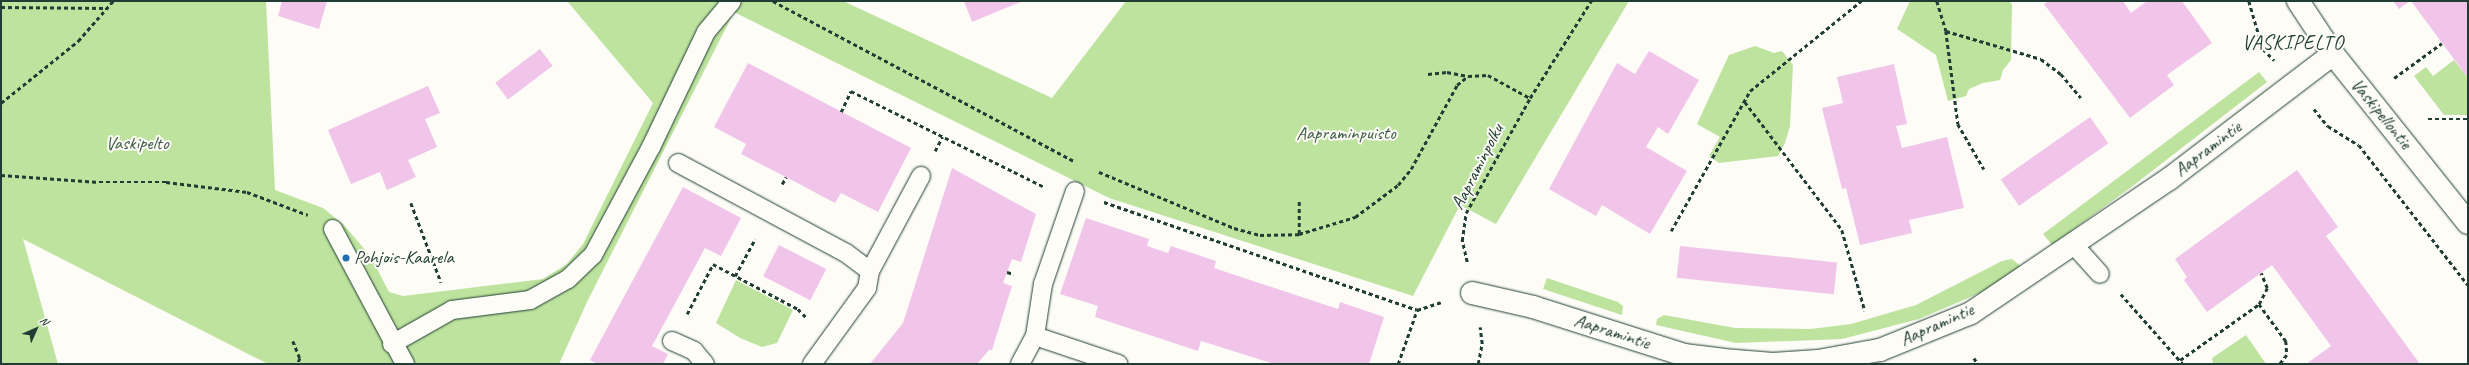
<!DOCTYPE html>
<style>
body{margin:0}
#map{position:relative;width:2469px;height:365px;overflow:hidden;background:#fdfcf7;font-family:Caveat,sans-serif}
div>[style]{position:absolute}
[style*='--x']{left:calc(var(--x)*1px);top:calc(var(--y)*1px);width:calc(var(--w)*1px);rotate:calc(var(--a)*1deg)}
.green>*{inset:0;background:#bee39e}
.building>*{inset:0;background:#f1c5ea;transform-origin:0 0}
.path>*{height:2.5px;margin-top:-1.25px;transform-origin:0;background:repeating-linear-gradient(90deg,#1f3d34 0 4px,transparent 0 7px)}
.roads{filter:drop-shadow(0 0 1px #1f3d34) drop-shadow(0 0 1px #1f3d34)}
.service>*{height:18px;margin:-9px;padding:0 9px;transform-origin:9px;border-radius:9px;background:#fdfcf7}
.minor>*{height:22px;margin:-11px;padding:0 11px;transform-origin:11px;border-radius:11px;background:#fdfcf7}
.dots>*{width:11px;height:11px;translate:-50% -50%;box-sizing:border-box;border:2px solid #fdfcf7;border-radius:50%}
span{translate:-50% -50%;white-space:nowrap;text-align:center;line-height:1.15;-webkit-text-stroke:4px #fdfcf7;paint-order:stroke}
.street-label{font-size:19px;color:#1f3d34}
.park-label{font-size:19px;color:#3f5e49}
.poi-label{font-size:19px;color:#1f3d34}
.left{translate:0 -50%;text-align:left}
.neighbourhood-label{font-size:20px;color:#1f3d34;letter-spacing:1px}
.frame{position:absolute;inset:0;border:2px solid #1f3d34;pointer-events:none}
.north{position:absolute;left:16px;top:309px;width:40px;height:40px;-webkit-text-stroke:3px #fdfcf7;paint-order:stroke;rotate:45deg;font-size:11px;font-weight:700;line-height:16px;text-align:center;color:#1f3d34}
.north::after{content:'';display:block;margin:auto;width:14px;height:18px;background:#1f3d34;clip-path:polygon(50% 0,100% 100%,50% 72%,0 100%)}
</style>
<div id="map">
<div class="green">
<div style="clip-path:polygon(1px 1px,266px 1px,275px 190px,323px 208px,344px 225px,371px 257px,389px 292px,403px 296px,543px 279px,567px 264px,583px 244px,653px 103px,567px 1px,843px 1px,1052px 98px,1126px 1px,1629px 1px,1496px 224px,1460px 205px,1413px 296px,1109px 198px,734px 12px,587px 302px,559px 364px,268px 364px,23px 239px,58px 364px,1px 364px)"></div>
<div style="clip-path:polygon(1910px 1px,2009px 1px,2012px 4px,2011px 60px,2003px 70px,2000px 80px,1983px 83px,1969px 89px,1966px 96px,1948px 101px,1936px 55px,1897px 29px)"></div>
<div style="clip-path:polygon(1755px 46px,1774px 53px,1782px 51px,1793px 65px,1790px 126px,1785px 143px,1778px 156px,1719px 163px,1709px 156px,1720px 137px,1697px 124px,1729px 55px)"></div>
<div style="clip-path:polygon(2454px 60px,2468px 78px,2468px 115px,2444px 115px,2414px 76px,2426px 67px,2433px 76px)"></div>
<div style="clip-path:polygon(2259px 72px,2267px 82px,2134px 185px,2052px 245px,2043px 234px)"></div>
<div style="clip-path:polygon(2012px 259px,2022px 267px,1982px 292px,1919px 319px,1842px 339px,1736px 343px,1656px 325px,1657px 319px,1664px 315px,1735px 328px,1811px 329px,1851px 324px,1916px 305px,2002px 261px)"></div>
<div style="clip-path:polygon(1547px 278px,1618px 302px,1623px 306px,1622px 315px,1543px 289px)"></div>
<div style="clip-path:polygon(736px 280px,793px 310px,777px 343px,762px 347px,740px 338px,716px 323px)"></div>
<div style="clip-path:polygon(2246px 335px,2266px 364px,2213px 364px,2212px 358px)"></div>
</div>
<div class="building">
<div style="clip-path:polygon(282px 1px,327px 1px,319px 29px,278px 16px)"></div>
<div style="clip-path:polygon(964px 1px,1023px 1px,972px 22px)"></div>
<div style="clip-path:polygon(2049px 1px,2123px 1px,2131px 13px,2147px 1px,2182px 1px,2212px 43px,2167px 75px,2174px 85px,2130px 118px,2044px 4px)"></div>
<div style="clip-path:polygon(2393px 1px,2410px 1px,2399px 9px)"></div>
<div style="clip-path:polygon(2411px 1px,2468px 1px,2468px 78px,2431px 28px)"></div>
<div style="left:540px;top:49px;width:21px;height:56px;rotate:53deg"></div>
<div style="clip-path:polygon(1649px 51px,1699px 80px,1668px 134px,1658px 127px,1646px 147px,1687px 171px,1650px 234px,1602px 205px,1596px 216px,1549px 189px,1617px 63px,1635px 74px)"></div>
<div style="clip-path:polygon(748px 63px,911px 148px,878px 212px,841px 193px,835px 203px,786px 177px,741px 154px,746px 144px,714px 127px)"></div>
<div style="clip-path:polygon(1894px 64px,1907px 124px,1896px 126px,1902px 148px,1947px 137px,1964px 208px,1909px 220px,1912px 233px,1860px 245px,1846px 188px,1842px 189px,1822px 108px,1843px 103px,1837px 77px)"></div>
<div style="clip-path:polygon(428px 86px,440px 113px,425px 119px,437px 147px,408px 160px,416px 177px,387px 190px,380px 172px,351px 184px,328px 130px)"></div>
<div style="left:2090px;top:117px;width:32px;height:109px;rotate:55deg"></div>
<div style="clip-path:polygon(952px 168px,1036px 214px,1021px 262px,1012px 259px,1003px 283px,1012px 286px,992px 350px,989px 350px,977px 364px,870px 364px,903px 323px)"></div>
<div style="clip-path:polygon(2297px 170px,2338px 227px,2326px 236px,2420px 364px,2306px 364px,2331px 346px,2272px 265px,2207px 312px,2184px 280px,2187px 277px,2175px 259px)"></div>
<div style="clip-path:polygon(683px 187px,741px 218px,721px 256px,705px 248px,652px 346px,668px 354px,663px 364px,597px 364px,590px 360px)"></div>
<div style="clip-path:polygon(1086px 218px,1149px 239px,1147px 246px,1168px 253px,1171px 246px,1216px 261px,1214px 268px,1338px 309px,1340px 302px,1384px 317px,1369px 364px,1274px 364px,1201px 341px,1198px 351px,1095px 317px,1098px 306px,1060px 294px)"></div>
<div style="left:779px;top:245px;width:53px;height:35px;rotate:27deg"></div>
<div style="left:1680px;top:246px;width:158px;height:32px;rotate:6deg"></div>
</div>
<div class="path">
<div style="--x:773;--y:1;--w:341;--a:28"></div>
<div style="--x:1937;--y:1;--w:31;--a:73"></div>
<div style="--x:1946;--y:31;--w:94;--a:82.6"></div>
<div style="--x:1958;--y:124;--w:52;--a:60"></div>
<div style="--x:2249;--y:1;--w:50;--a:73.7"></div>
<div style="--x:2263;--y:49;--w:16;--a:45"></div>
<div style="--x:1;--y:7;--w:107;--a:0.5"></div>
<div style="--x:1946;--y:31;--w:99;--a:16.4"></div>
<div style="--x:2041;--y:59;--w:25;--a:37"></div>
<div style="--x:2061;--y:74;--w:31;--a:50"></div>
<div style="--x:1428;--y:74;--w:19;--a:-6"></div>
<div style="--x:1447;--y:72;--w:21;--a:11"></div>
<div style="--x:2394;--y:78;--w:59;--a:-36.1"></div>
<div style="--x:1745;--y:102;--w:161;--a:52.8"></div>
<div style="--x:1842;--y:230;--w:84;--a:74.1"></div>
<div style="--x:1;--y:103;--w:99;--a:-38.8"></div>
<div style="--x:78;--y:41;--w:53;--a:-48.8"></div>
<div style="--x:2314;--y:109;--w:22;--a:51"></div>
<div style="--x:2328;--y:126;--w:36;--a:32"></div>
<div style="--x:2359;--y:145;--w:177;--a:52.1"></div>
<div style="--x:841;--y:112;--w:23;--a:-65"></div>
<div style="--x:851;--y:91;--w:216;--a:26.4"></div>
<div style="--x:2428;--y:119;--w:40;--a:0"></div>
<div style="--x:935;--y:151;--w:16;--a:-63"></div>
<div style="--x:1099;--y:172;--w:146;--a:22.5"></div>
<div style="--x:1234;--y:228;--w:27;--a:15"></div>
<div style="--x:1260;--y:235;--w:39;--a:-1"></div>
<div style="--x:1299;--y:234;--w:59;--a:-16.9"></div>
<div style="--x:1355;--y:217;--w:54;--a:-36.7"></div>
<div style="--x:1398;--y:185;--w:21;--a:-51"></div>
<div style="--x:1411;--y:169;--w:96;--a:-61.3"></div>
<div style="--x:1457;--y:85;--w:14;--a:-39"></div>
<div style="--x:1468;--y:76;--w:20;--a:-3"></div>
<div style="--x:1488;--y:75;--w:48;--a:28.7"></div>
<div style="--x:1;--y:175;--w:98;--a:4.1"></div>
<div style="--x:99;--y:182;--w:67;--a:0"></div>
<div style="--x:166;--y:182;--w:82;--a:7"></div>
<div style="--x:247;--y:192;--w:65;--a:20.7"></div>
<div style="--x:782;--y:184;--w:8;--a:-60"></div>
<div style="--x:1104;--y:202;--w:331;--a:19"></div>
<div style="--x:1417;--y:310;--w:25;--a:-18"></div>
<div style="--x:411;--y:203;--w:85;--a:69.2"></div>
<div style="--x:1671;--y:231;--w:161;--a:-60.6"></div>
<div style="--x:1750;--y:91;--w:143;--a:-39"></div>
<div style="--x:1299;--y:234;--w:34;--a:-90"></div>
<div style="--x:1467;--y:262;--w:22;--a:-103"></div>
<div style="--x:1462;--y:241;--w:28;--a:-82"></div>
<div style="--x:1466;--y:213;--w:132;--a:-60.9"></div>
<div style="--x:1530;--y:98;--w:115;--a:-57.8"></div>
<div style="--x:1007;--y:272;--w:7;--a:16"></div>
<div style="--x:735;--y:276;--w:42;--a:-61.6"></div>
<div style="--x:2121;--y:294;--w:94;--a:48.5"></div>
<div style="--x:2259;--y:304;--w:46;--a:53.9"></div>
<div style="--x:2286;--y:341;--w:14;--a:86"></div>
<div style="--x:2287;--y:355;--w:11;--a:128"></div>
<div style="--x:687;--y:314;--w:56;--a:-62.5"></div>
<div style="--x:713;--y:264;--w:96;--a:27.9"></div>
<div style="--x:798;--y:309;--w:14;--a:45"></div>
<div style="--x:293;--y:341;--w:18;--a:68"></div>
<div style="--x:300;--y:358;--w:6;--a:108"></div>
<div style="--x:1974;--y:358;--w:7;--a:56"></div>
<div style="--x:2180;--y:360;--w:97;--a:-35.3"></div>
<div style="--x:2259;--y:304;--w:18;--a:-63"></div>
<div style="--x:2267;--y:288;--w:16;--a:-112"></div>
<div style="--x:1398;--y:364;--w:57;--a:-70.6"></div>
<div style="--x:1478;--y:364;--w:20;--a:-79"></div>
<div style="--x:1482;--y:344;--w:17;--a:-97"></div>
</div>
<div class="roads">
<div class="service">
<div style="--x:678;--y:163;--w:191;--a:28.2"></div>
<div style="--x:846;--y:253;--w:30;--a:37"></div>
<div style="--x:333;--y:229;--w:153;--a:61.9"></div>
<div style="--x:2073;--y:244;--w:40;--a:48"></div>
<div style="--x:1035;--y:336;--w:88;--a:18.6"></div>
<div style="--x:672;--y:341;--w:24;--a:24"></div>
<div style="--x:694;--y:351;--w:17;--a:50"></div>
<div style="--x:392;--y:344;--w:69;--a:-29.5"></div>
<div style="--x:452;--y:310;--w:79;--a:-7.3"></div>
<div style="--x:530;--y:300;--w:43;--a:-28.9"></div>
<div style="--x:568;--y:279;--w:35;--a:-44"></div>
<div style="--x:593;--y:255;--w:123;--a:-61.8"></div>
<div style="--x:651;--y:147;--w:127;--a:-64.4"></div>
<div style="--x:706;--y:32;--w:40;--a:-50"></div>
<div style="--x:812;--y:364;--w:94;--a:-54.1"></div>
<div style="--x:867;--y:288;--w:17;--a:-80"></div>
<div style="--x:870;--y:271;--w:108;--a:-61.8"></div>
<div style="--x:1020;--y:364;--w:32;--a:-62"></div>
<div style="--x:1035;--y:336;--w:53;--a:-81.3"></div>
<div style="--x:1043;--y:284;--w:98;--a:-71"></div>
</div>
<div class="minor">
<div style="--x:2298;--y:1;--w:64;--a:56.6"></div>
<div style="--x:2333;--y:54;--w:216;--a:51.4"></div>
<div style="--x:1472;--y:293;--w:63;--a:12.9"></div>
<div style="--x:1533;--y:307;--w:158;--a:17.6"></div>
<div style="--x:1684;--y:355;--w:39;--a:7"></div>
<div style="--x:1723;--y:360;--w:50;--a:4.6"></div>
<div style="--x:1773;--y:364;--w:45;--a:-3.8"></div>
<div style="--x:1818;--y:361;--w:63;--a:-10.1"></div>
<div style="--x:1880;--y:350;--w:98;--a:-22.1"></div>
<div style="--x:1971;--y:313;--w:239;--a:-34.1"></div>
<div style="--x:2169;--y:179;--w:206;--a:-37.3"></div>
</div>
</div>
<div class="dots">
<div style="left:346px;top:258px;background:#1f6fb2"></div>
</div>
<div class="street-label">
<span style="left:2381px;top:114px;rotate:51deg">Vaskipellontie</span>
<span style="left:2208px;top:149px;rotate:-37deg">Aapramintie</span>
<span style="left:1478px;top:167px;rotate:-63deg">Aapraminpolku</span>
<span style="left:1937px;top:325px;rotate:-24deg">Aapramintie</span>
<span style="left:1612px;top:332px;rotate:18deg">Aapramintie</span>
</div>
<div class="park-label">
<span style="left:1346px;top:134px">Aapraminpuisto</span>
<span style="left:137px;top:144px">Vaskipelto</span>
</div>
<div class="poi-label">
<span class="left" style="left:354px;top:258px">Pohjois-Kaarela</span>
</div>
<div class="neighbourhood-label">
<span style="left:2293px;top:42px">VASKIPELTO</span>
</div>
<div class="frame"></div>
<div class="north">N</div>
</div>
